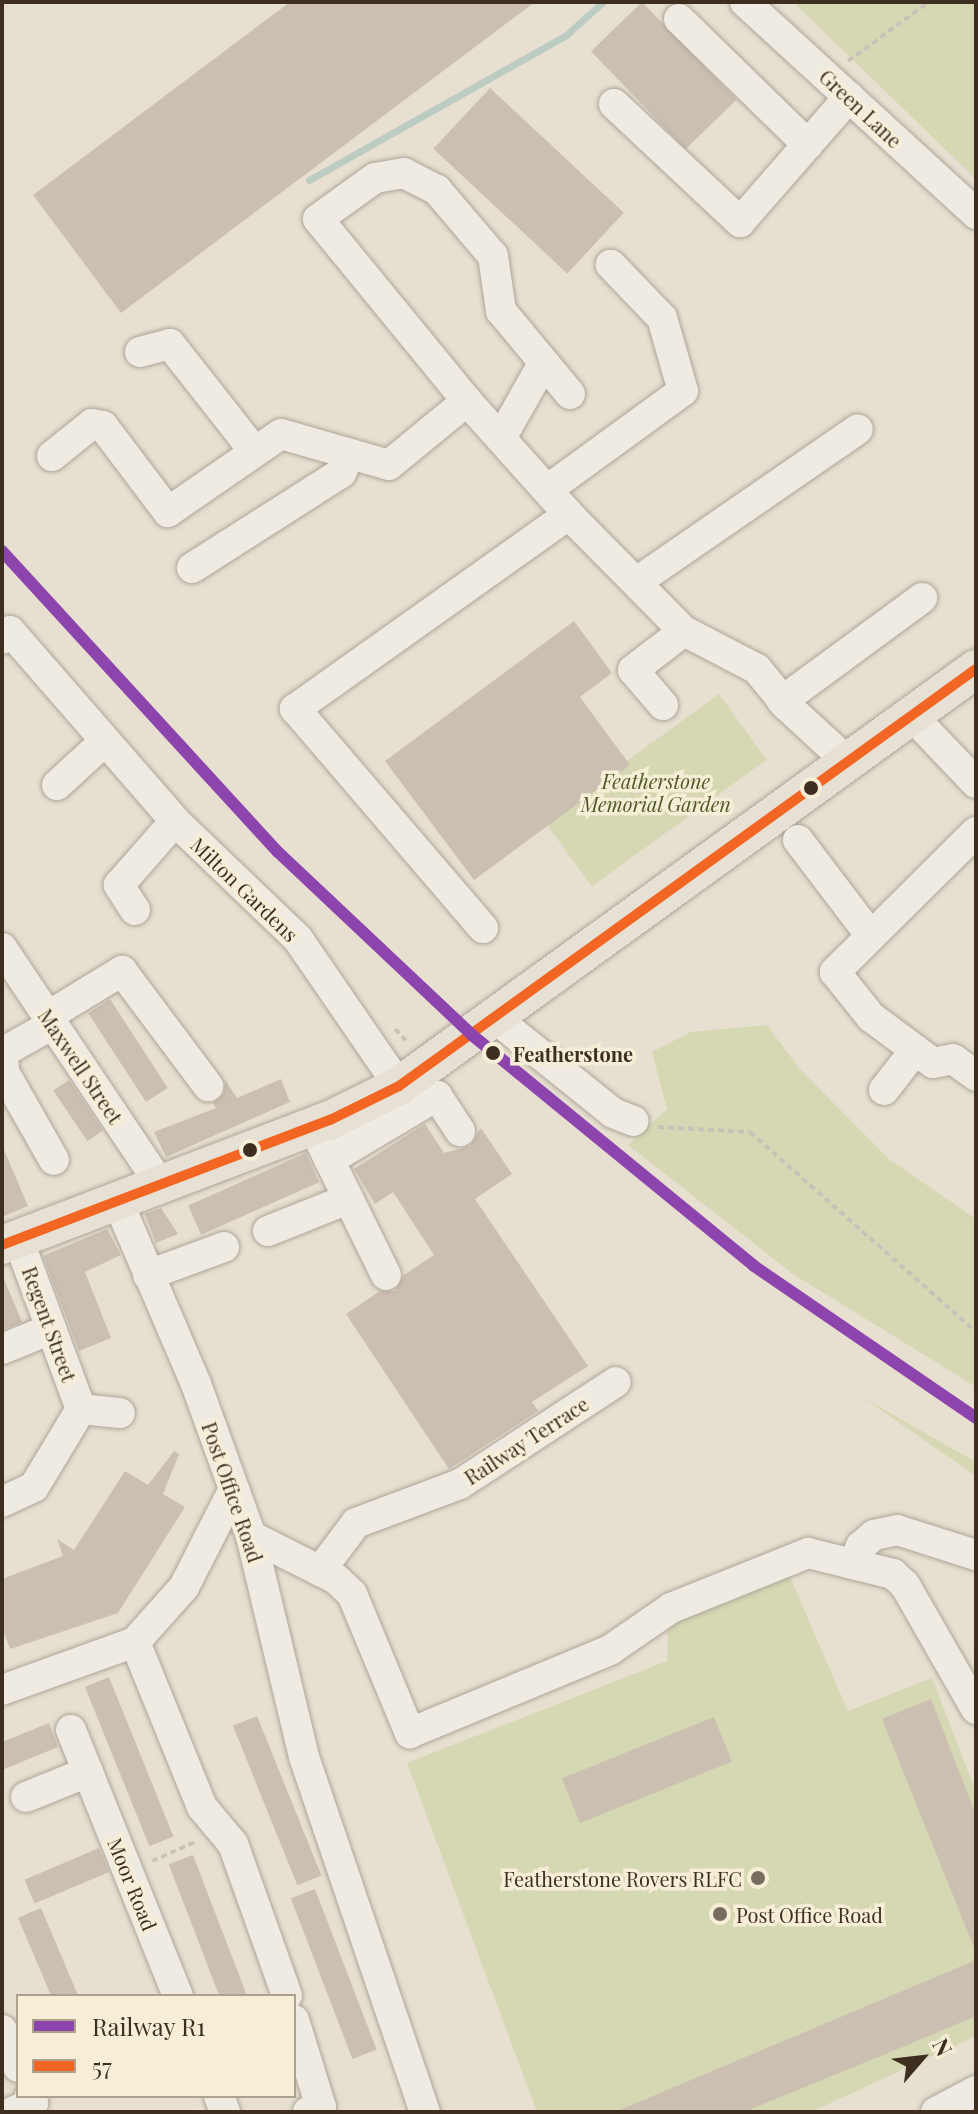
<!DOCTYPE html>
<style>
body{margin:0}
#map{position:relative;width:978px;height:2114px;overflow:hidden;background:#e7e0d1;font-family:"Playfair Display",serif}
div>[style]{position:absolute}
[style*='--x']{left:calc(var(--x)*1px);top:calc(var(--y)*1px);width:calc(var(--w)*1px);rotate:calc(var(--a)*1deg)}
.green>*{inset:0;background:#d6d7b3;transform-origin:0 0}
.stream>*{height:7px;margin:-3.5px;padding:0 3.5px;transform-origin:3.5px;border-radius:3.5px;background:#bcccc2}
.building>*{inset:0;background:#cbbfb2;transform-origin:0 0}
.path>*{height:4px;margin-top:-2px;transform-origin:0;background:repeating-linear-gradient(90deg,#c8c2b9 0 6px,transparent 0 10px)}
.roads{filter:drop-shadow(0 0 2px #ada599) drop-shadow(0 0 2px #ada599)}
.minor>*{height:30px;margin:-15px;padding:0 15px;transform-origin:15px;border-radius:15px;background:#efebe3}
.major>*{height:38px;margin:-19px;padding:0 19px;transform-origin:19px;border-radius:19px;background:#e6e1d4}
.bus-1>*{height:10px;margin:-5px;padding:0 5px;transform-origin:5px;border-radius:5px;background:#f26522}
.rail-1>*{height:12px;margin:-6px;padding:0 6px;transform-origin:6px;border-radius:6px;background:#8e44ad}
.dots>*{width:22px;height:22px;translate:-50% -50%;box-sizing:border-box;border:4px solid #f7eed8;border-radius:50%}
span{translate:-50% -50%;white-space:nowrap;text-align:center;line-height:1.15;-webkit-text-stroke:7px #f7eed8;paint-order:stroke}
.street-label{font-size:20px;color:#3d2e20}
.park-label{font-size:20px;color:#4d5a26;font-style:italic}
.stop-label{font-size:20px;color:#3d2e20;font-weight:700}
.left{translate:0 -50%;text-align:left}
.poi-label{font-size:20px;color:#3d2e20}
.right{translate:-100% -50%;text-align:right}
.frame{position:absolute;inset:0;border:4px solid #3d2e20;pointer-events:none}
.legend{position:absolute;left:16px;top:1994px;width:280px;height:104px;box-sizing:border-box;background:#f7eed8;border:2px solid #ada18e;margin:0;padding:10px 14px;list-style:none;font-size:24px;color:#3d2e20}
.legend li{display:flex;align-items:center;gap:16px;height:40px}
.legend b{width:40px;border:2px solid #ada18e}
.north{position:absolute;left:882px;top:2018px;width:80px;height:80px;-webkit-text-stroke:6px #f7eed8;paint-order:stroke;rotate:62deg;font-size:22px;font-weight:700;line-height:32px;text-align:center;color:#3d2e20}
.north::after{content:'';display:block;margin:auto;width:28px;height:36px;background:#3d2e20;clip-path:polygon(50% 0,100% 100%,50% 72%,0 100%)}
</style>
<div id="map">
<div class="green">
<div style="clip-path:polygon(793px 2px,976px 2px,976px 179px)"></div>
<div style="left:719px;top:694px;width:81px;height:216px;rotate:54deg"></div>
<div style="clip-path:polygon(767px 1025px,798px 1067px,889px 1159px,976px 1219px,976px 1387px,793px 1274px,628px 1145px,667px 1109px,652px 1052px,691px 1032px)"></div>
<div style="clip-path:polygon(862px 1397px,976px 1462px,976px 1476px)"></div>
<div style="clip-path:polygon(790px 1577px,848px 1711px,932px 1678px,976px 1792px,976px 2036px,811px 2112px,537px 2112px,407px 1763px,667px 1661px,668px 1626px)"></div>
</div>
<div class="stream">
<div style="--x:309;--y:180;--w:295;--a:-29.4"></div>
<div style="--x:566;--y:35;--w:50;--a:-41.7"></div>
</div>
<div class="building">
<div style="clip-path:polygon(290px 2px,535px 2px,121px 313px,33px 195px)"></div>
<div style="left:642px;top:2px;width:136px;height:71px;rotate:46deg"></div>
<div style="left:490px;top:88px;width:183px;height:83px;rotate:43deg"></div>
<div style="clip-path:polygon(574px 621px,612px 673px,580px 697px,630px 765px,474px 880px,385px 761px)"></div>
<div style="left:110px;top:999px;width:106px;height:26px;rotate:57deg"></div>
<div style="clip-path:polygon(281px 1079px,290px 1102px,166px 1157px,154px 1132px,216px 1108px,213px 1103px,224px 1094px,225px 1080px,237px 1098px)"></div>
<div style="left:69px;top:1080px;width:61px;height:19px;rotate:56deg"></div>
<div style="clip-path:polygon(425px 1124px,444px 1153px,470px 1146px,481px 1128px,512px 1174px,475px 1199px,588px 1366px,532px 1402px,538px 1411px,449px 1469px,346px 1314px,380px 1291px,395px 1291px,404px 1275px,434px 1255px,393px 1192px,375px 1204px,354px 1169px)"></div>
<div style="clip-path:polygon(2px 1145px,28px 1206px,2px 1217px)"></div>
<div style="left:306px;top:1153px;width:32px;height:129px;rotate:66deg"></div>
<div style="clip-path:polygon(161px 1208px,178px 1234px,156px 1243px,145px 1214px)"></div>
<div style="clip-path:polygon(107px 1229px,121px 1255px,85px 1272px,111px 1338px,79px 1351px,43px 1256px)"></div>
<div style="clip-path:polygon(2px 1274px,22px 1322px,2px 1330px)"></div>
<div style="clip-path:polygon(174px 1451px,179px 1454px,163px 1494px,185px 1507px,118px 1613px,10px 1649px,2px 1627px,2px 1579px,63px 1556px,57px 1539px,74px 1550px,125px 1471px,148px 1485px)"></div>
<div style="left:109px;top:1677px;width:172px;height:26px;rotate:68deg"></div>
<div style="clip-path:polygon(931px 1699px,976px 1815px,975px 1950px,882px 1719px)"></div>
<div style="left:257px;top:1716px;width:172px;height:26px;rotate:68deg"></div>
<div style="left:714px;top:1717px;width:48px;height:164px;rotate:68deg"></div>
<div style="clip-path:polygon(49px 1723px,58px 1747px,2px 1770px,2px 1742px)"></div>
<div style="left:99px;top:1848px;width:26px;height:81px;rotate:67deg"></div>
<div style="left:193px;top:1855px;width:151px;height:26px;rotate:69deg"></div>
<div style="left:315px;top:1889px;width:172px;height:26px;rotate:69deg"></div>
<div style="left:41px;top:1908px;width:95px;height:25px;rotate:67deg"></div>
<div style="clip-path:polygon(976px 1960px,976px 2016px,905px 2046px,744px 2112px,615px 2112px)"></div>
</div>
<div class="path">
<div style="--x:848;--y:61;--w:100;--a:-36.1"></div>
<div style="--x:395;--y:1029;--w:16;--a:47"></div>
<div style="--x:658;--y:1127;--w:92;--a:3.1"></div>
<div style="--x:750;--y:1132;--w:302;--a:41.5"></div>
<div style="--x:152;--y:1861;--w:47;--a:-23.8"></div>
</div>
<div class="roads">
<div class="minor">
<div style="--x:745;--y:2;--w:314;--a:42.5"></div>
<div style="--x:679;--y:19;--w:180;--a:44.3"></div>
<div style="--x:614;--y:104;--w:173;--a:43.1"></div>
<div style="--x:740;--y:222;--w:166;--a:-48.9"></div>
<div style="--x:140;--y:352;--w:31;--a:-15"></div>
<div style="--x:170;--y:344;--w:137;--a:51.8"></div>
<div style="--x:570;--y:394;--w:108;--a:-129.7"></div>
<div style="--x:501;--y:311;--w:56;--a:-98.3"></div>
<div style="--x:493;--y:256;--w:87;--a:-130.3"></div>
<div style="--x:437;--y:190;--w:37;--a:-153"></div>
<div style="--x:404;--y:173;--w:29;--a:170"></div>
<div style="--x:375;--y:178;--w:70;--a:144.3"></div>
<div style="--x:318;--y:219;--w:235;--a:50.7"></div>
<div style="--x:467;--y:401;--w:156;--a:48.1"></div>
<div style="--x:571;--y:517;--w:161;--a:45.3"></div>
<div style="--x:684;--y:631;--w:82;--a:27.5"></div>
<div style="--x:757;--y:669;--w:48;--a:51"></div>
<div style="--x:787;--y:706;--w:84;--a:42.6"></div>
<div style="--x:501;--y:438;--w:87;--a:-60.5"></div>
<div style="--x:52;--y:456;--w:51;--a:-38.7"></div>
<div style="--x:92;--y:424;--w:11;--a:10"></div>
<div style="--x:103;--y:426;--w:108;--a:52.9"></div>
<div style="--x:168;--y:512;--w:137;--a:-34.6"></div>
<div style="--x:281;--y:434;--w:112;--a:16"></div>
<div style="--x:389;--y:465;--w:101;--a:-39.4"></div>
<div style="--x:547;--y:490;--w:168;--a:-36.1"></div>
<div style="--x:683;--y:391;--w:76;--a:-106"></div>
<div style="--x:662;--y:318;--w:74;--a:-133.9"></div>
<div style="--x:192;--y:568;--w:177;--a:-32.5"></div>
<div style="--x:341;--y:473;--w:21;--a:-65"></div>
<div style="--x:638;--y:581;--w:267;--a:-34.6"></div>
<div style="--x:2;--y:639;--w:11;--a:-45"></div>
<div style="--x:10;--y:631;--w:252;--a:49"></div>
<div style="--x:175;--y:821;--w:170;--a:43.8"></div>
<div style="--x:298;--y:939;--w:178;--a:55.5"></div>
<div style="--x:782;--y:701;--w:174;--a:-36.3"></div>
<div style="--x:663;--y:705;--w:46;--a:-130.6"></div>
<div style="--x:633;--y:670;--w:64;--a:-37.4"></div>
<div style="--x:913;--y:717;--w:91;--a:46.3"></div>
<div style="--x:57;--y:785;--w:64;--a:-42.5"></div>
<div style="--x:976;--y:832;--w:199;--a:135.2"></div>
<div style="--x:835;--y:972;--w:58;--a:51.3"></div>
<div style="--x:871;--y:1017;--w:77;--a:36.6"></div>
<div style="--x:933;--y:1063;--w:20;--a:-11"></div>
<div style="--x:953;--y:1059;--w:29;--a:36"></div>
<div style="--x:798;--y:840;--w:119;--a:52.8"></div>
<div style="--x:135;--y:910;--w:30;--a:-123"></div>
<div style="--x:119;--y:885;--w:85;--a:-48.8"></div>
<div style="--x:483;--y:928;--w:289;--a:-130.6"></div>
<div style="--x:295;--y:709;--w:336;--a:-35.4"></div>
<div style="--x:2;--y:948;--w:284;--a:56.2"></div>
<div style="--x:48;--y:1016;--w:87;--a:-31.3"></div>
<div style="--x:122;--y:971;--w:144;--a:53.2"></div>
<div style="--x:495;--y:1018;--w:151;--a:38.8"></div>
<div style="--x:613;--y:1113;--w:22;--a:21"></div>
<div style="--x:53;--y:1024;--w:55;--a:150.6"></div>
<div style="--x:5;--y:1051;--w:6;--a:108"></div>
<div style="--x:3;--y:1057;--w:15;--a:86"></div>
<div style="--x:4;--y:1072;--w:101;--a:60.4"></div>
<div style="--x:884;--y:1090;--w:51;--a:-52.2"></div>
<div style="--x:321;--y:1143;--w:147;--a:63.8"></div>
<div style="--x:329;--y:1160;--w:126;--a:-30.7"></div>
<div style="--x:437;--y:1096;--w:42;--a:56.7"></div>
<div style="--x:118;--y:1202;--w:198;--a:66.8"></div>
<div style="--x:196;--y:1384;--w:162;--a:70.1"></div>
<div style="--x:251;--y:1536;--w:227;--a:76.5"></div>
<div style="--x:304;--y:1757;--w:375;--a:71.2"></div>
<div style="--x:268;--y:1231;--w:86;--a:-21.8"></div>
<div style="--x:18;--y:1239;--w:181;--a:69.7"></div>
<div style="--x:148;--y:1275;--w:81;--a:-20.2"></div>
<div style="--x:2;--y:1349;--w:53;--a:-22.2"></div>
<div style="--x:2;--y:1502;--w:35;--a:-25"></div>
<div style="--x:34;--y:1487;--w:91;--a:-58.9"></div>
<div style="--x:81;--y:1409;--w:39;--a:6"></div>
<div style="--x:251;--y:1536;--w:95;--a:26.8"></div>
<div style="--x:336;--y:1579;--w:22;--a:43"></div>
<div style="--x:352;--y:1594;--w:151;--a:67.4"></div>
<div style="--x:410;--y:1733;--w:217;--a:-22.5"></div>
<div style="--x:610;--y:1650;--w:74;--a:-34.5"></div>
<div style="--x:671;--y:1608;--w:148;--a:-21.9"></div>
<div style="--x:808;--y:1553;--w:88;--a:13.9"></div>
<div style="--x:893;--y:1574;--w:16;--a:43"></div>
<div style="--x:905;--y:1585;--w:143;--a:60.2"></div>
<div style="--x:854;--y:1564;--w:19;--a:-69"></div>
<div style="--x:861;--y:1546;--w:17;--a:-40"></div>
<div style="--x:874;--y:1535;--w:24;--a:-12"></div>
<div style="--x:897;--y:1530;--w:83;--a:17.6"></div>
<div style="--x:320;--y:1571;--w:60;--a:-53.1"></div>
<div style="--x:356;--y:1523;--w:111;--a:-20.6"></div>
<div style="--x:460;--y:1484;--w:186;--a:-33.2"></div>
<div style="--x:135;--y:1642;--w:178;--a:67.9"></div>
<div style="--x:202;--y:1807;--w:48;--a:50"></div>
<div style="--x:233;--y:1844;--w:161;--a:70.4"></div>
<div style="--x:2;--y:1690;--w:141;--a:-19.8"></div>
<div style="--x:135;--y:1642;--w:74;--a:-48.3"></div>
<div style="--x:184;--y:1587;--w:110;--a:-63"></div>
<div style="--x:71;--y:1730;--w:287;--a:68.1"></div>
<div style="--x:26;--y:1797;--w:67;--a:-22"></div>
<div style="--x:294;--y:2020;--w:91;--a:72.8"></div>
<div style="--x:321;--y:2107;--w:14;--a:159"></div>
<div style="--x:2;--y:2030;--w:40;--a:66.6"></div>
<div style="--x:219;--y:2096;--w:17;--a:69"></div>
<div style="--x:12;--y:2112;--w:23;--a:-23"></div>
<div style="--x:33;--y:2103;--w:8;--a:-113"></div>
<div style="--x:936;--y:2112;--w:45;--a:-27.7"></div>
</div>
<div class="major">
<div style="--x:2;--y:1245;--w:351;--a:-20.9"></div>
<div style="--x:330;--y:1120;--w:77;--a:-26.2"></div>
<div style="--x:399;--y:1086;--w:712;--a:-35.86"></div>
</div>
</div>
<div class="bus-1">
<div style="--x:2;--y:1245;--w:351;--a:-20.9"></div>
<div style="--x:330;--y:1120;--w:77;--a:-26.2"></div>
<div style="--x:399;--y:1086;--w:712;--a:-35.86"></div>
</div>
<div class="rail-1">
<div style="--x:2;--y:551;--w:408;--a:47.5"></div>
<div style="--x:278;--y:852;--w:267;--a:43.3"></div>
<div style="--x:472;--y:1035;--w:365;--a:39.3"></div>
<div style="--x:754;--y:1266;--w:269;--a:34.4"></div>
</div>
<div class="dots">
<div style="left:811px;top:788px;background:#3d2e20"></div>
<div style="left:493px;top:1053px;background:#3d2e20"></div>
<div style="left:250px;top:1150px;background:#3d2e20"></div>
<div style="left:758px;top:1878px;background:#786c5e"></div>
<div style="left:720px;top:1914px;background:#786c5e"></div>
</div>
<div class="street-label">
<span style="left:861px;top:108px;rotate:43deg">Green Lane</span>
<span style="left:245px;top:889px;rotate:44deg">Milton Gardens</span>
<span style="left:81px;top:1066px;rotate:56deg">Maxwell Street</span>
<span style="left:50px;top:1324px;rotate:70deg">Regent Street</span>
<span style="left:526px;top:1440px;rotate:-33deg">Railway Terrace</span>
<span style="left:233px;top:1492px;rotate:71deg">Post Office Road</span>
<span style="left:133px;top:1884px;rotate:68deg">Moor Road</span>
</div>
<div class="park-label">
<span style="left:656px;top:792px">Featherstone<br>Memorial Garden</span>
</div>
<div class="stop-label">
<span class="left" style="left:513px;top:1053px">Featherstone</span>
</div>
<div class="poi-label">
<span class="right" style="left:742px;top:1878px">Featherstone Rovers RLFC</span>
<span class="left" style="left:736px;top:1914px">Post Office Road</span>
</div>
<div class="frame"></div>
<ul class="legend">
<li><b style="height:10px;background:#8e44ad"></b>Railway R1</li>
<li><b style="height:10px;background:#f26522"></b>57</li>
</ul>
<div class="north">N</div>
</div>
